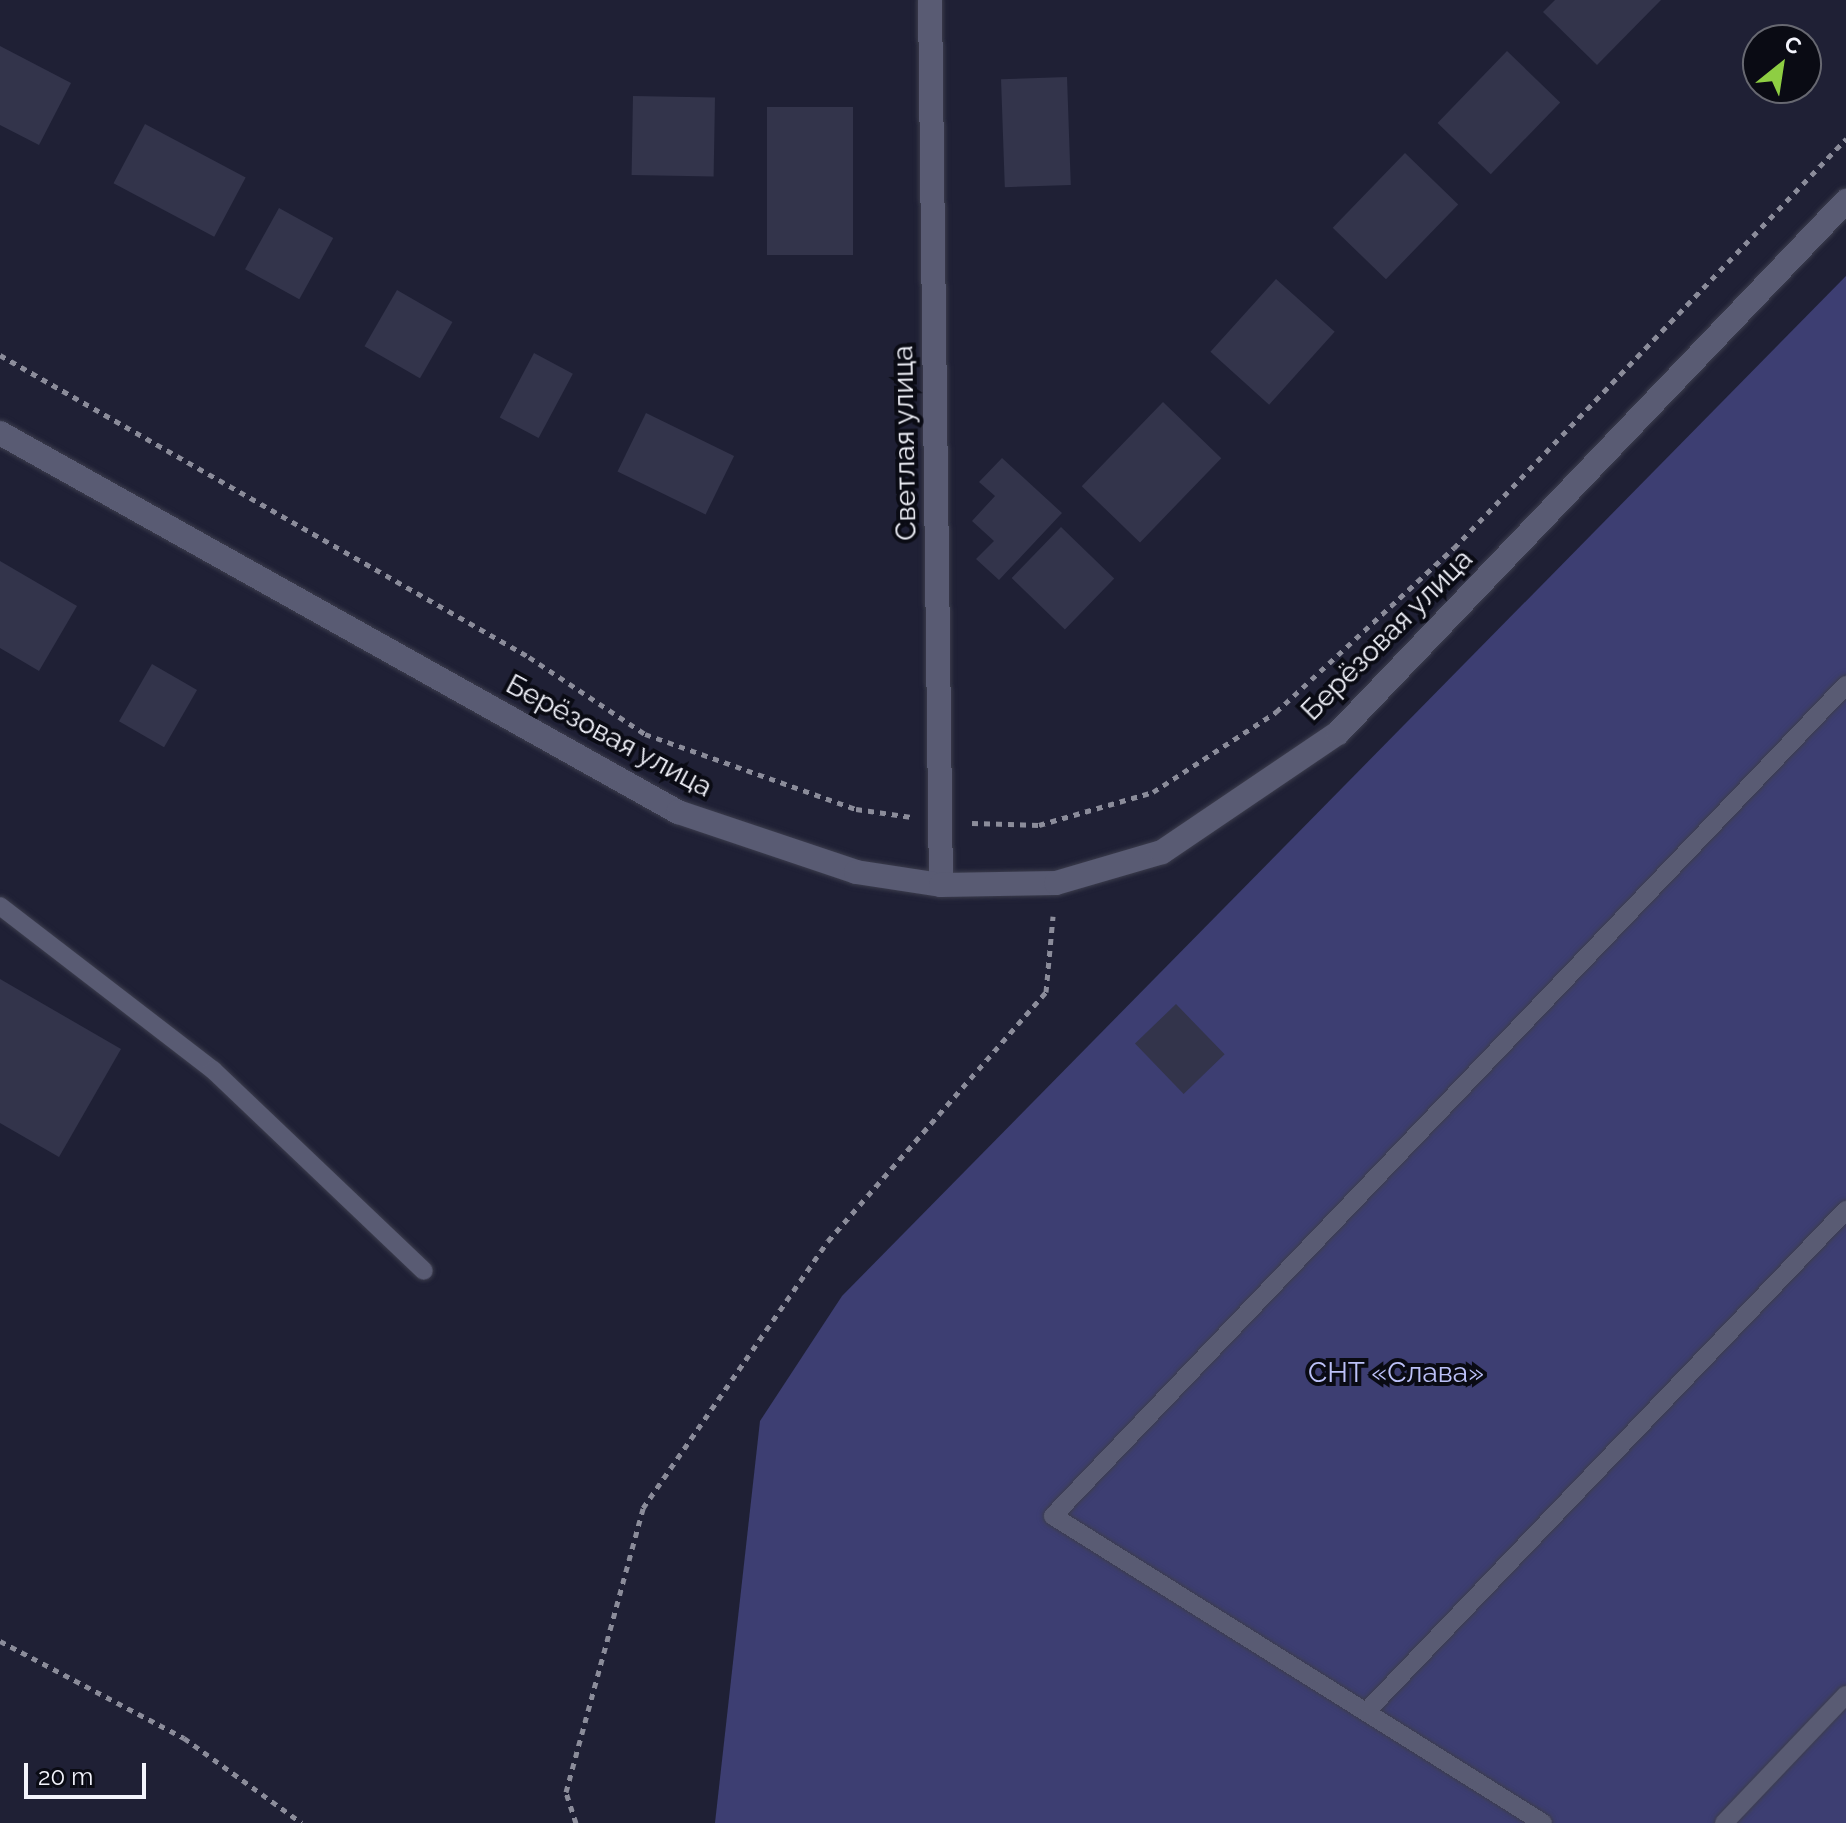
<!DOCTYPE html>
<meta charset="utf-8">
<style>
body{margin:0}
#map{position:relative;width:1846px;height:1823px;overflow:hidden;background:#1f2035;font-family:Raleway,sans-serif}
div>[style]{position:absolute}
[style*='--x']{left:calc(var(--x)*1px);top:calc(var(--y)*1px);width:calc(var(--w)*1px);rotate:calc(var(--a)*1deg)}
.green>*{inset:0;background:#3d3e72}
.building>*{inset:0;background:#33344b;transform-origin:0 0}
.path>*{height:5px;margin-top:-2.5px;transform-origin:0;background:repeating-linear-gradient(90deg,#8b8c9a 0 6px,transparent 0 12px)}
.roads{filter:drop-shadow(0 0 2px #3c3d4d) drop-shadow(0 0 2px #3c3d4d)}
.service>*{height:18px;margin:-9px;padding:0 9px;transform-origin:9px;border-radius:9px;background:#595b73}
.minor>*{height:24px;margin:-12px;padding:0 12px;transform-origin:12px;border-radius:12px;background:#595b73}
.secondary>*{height:24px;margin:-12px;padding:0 12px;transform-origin:12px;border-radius:12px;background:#595b73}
span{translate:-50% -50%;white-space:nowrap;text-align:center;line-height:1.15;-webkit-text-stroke:8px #0a0b14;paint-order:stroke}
.street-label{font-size:28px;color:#f3f4fc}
.park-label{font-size:28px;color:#bcc1f8}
.north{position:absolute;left:1742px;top:24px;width:80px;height:80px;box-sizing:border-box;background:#0a0b14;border:2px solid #676871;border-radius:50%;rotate:30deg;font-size:22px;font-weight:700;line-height:32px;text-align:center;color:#f3f4fc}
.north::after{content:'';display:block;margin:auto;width:28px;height:36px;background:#8ece43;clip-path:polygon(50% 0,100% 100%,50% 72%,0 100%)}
.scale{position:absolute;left:24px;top:1763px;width:122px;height:36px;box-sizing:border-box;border:4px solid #f3f4fc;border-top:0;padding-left:10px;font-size:24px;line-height:28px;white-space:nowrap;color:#f3f4fc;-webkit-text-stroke:6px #0a0b14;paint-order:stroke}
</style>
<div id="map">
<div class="green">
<div style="clip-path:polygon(1846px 276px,1846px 1823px,715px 1823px,760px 1421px,842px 1296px)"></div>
</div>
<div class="building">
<div style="clip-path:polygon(1555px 0,1661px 0,1597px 65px,1543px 12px)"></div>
<div style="clip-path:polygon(0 46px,71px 83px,39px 145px,0 125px)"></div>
<div style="left:1507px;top:51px;width:74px;height:100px;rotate:44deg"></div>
<div style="left:1067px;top:77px;width:108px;height:66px;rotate:88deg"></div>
<div style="left:633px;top:96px;width:82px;height:79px;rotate:1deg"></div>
<div style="left:853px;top:107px;width:148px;height:86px;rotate:90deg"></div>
<div style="left:145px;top:124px;width:114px;height:67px;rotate:28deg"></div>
<div style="left:1405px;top:153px;width:74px;height:104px;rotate:44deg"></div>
<div style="left:279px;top:208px;width:62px;height:70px;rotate:29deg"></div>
<div style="left:1276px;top:279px;width:79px;height:98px;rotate:42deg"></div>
<div style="left:397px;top:290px;width:64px;height:65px;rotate:30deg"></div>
<div style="left:534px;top:353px;width:44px;height:73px;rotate:28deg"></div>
<div style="left:1163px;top:402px;width:81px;height:117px;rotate:44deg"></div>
<div style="left:646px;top:413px;width:98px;height:65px;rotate:26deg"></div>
<div style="clip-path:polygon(1002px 458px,1062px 513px,999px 580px,976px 559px,994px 541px,972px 521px,995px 496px,979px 482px)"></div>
<div style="left:1061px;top:527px;width:74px;height:71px;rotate:44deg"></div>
<div style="clip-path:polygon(0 561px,77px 606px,39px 671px,0 648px)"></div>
<div style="left:152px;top:664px;width:52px;height:66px;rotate:30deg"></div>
<div style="clip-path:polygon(0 979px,121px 1049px,59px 1157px,0 1123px)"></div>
<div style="left:1176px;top:1004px;width:70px;height:57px;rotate:46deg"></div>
</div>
<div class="path">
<div style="--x:0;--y:355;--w:609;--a:29.72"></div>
<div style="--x:529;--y:657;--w:139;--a:33.6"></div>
<div style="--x:645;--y:734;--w:224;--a:19.6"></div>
<div style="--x:856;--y:809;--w:56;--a:8.3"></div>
<div style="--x:972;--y:823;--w:67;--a:1.7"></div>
<div style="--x:1039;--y:825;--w:119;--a:-16.1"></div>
<div style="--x:1153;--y:792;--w:147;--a:-33"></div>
<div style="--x:1276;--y:712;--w:242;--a:-42.7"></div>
<div style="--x:1454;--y:548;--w:567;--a:-46.22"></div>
<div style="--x:0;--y:1641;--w:208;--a:27.8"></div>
<div style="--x:184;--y:1738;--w:145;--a:35.8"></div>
<div style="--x:576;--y:1823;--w:33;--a:-108"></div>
<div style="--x:566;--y:1792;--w:294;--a:-74.8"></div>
<div style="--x:643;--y:1508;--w:325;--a:-55.3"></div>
<div style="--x:828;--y:1241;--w:331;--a:-48.8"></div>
<div style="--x:1046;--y:992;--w:76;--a:-84.7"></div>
</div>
<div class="roads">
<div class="service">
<div style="--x:0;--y:906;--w:269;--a:37.6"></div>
<div style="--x:213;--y:1070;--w:291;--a:43.6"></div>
<div style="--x:1366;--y:1712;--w:695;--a:-46.28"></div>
<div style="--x:1543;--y:1823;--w:578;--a:-147.93"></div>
<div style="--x:1053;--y:1516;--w:1149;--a:-46.34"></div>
<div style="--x:1724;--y:1823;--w:177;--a:-46.4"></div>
</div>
<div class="minor">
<div style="--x:930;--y:0;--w:885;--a:89.29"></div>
</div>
<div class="secondary">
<div style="--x:0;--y:433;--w:777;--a:29.21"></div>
<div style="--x:678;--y:812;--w:188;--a:18.6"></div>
<div style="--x:856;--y:872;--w:86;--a:8.7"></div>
<div style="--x:941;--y:885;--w:115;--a:-1"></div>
<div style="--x:1056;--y:883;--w:110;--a:-16.3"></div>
<div style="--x:1162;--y:852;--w:212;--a:-34.1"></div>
<div style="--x:1338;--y:733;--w:736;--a:-46.32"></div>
</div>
</div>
<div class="street-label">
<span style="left:905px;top:443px;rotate:-91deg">Светлая улица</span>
<span style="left:1387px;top:635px;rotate:-45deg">Берёзовая улица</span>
<span style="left:609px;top:736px;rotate:28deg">Берёзовая улица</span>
</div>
<div class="park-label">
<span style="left:1396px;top:1373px">СНТ «Слава»</span>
</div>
<div class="north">С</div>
<div class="scale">20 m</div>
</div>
